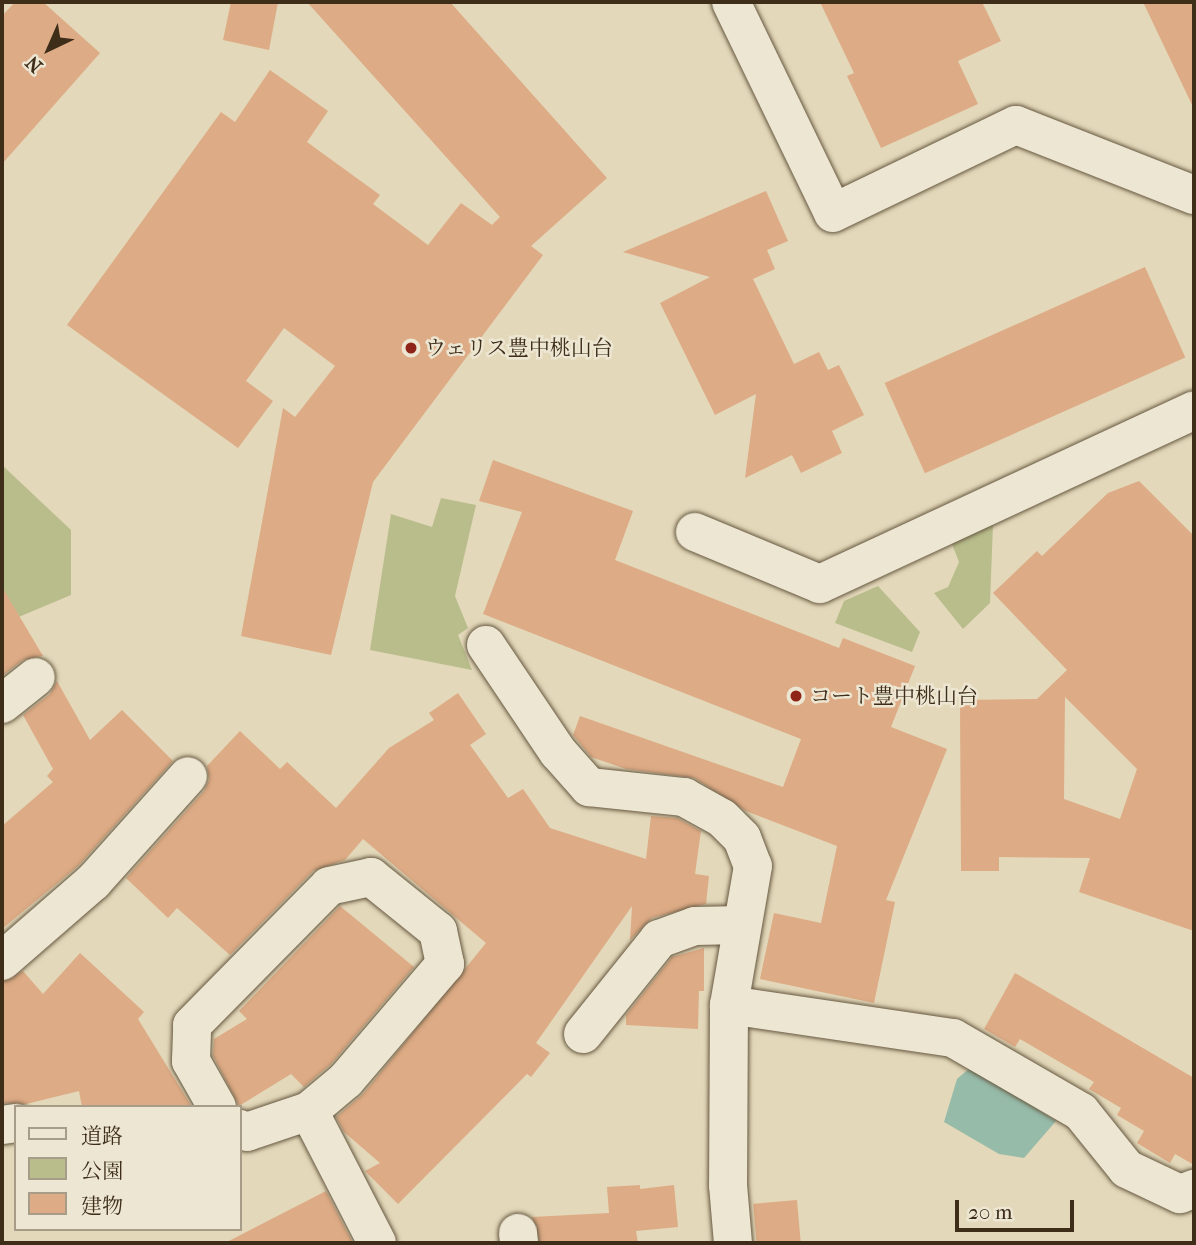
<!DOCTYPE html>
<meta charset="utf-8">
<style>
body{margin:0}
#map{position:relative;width:1196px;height:1245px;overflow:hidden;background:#e3d8b9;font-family:"IM FELL French Canon","Noto Serif JP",serif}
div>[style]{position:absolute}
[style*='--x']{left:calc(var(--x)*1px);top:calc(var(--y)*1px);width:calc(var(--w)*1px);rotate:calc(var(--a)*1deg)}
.green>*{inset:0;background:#b9bd8c}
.water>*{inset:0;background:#96bba9}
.building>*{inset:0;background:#ddab85;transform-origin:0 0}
.roads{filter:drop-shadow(0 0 2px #665841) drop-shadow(0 0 2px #665841)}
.minor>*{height:38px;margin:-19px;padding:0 19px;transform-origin:19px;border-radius:19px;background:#ede6d2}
.dots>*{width:19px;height:19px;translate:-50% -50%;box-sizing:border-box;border:4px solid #ede6d2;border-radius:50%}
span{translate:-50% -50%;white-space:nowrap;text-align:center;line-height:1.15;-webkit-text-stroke:5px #ede6d2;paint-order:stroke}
.poi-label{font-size:21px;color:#3d2d19}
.left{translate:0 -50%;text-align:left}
.frame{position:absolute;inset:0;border:4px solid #3d2d19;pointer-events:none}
.legend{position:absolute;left:14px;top:1105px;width:228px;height:126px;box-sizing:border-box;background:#ede6d2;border:2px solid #a79c88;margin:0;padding:9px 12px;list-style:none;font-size:21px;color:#3d2d19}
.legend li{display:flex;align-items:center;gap:14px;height:35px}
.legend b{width:35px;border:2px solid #a79c88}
.north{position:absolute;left:14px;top:14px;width:70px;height:70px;-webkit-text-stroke:5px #ede6d2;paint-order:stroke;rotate:224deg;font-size:19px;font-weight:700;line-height:28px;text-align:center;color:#3d2d19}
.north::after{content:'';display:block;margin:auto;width:24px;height:32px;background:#3d2d19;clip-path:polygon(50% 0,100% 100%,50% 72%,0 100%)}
.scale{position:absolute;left:955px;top:1200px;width:119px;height:32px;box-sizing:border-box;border:4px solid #3d2d19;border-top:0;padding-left:9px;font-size:21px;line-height:24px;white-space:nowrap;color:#3d2d19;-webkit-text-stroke:5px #ede6d2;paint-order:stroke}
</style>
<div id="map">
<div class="green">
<div style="clip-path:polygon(2px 465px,71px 530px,71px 595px,2px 624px)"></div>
<div style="clip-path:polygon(441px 498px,476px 505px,455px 596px,468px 628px,458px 635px,472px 670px,370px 650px,391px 514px,432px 527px)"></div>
<div style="clip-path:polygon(993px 524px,990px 603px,963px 629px,934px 593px,948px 587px,959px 562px,952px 544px)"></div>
<div style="clip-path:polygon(878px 586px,920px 632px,912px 652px,835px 623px,844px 601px)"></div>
</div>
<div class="water">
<div style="clip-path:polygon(971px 1067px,1056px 1121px,1024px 1158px,999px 1154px,944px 1122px,957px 1079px)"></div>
</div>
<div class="building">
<div style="clip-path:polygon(15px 2px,43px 2px,100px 53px,2px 164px,2px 16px)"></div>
<div style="clip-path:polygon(231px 2px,278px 2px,269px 50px,223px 40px)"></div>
<div style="clip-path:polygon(307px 2px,450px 2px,607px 178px,531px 246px,543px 255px,373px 482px,331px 655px,241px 636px,283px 408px,295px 417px,335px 366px,284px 328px,246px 381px,273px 401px,238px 448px,67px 325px,221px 112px,235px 122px,270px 70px,328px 111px,307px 142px,380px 195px,373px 204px,428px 245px,461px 203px,492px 225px,500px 217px)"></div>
<div style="clip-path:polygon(820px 2px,982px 2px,1001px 41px,958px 61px,978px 104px,881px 148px,847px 76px,854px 73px)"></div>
<div style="clip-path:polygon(1143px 2px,1194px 2px,1194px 109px)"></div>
<div style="clip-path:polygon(766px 191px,788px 241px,767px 250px,775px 269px,753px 279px,794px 364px,819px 352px,828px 370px,839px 365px,864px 415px,832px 431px,842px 453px,801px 473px,792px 455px,745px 478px,756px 394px,715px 415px,660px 303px,710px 277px,623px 252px)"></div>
<div style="left:1145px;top:267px;width:99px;height:285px;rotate:66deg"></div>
<div style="clip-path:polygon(493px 460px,633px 511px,615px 560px,839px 648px,843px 638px,915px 666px,891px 727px,947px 749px,886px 900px,895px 902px,874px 1003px,760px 979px,774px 913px,821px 923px,837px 846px,746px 811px,694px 778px,626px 769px,591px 757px,573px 735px,580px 716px,783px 787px,801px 739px,483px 614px,522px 512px,479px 501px)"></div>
<div style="clip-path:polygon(evenodd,1139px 481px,1194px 536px,1194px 931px,1079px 892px,1090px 858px,999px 857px,999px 871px,961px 871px,960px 700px,1037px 699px,1067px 670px,993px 593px,1037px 551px,1042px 556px,1108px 493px,1139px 481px,1065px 697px,1137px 769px,1120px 819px,1064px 799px,1065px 697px)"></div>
<div style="clip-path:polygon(2px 587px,43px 656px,23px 660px,2px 676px)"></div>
<div style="clip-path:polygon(57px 681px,90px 740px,122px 710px,173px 761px,78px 866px,2px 929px,2px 826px,53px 782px,47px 776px,53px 769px,23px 715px,50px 694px)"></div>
<div style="clip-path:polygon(458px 693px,486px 734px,470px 745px,508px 798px,523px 789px,550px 828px,646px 859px,651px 816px,677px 818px,701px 831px,695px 874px,709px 876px,706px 904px,652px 918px,630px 940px,632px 906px,536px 1043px,550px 1053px,531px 1077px,527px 1074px,398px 1204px,365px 1171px,380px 1163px,344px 1132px,336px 1117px,363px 1094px,486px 943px,363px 839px,345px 860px,313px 871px,230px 955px,177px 908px,168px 918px,126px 878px,204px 791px,209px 780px,207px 766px,240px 731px,280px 769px,287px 762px,336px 808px,389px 748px,434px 720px,429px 713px)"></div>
<div style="clip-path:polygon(340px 906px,414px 967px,331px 1064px,304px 1087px,291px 1074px,239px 1106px,213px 1056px,214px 1039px,247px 1019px,239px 1011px)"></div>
<div style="clip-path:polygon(704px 948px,704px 991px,699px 991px,698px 1029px,626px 1025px,626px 1015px,672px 957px)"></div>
<div style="clip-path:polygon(80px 953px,144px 1012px,138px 1019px,192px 1107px,82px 1107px,79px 1091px,26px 1104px,2px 1103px,2px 982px,23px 971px,43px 994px)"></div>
<div style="clip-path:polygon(1015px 973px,1194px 1078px,1194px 1165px,1175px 1154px,1170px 1163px,1137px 1143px,1144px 1131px,1117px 1115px,1121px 1108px,1089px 1089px,1094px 1082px,1020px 1039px,1015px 1047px,984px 1029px)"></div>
<div style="clip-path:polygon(640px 1185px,640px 1189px,674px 1185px,678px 1227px,636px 1231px,638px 1243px,540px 1243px,532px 1217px,609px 1213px,607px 1187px)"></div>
<div style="clip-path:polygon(326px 1191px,353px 1243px,225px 1243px)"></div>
<div style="left:797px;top:1200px;width:43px;height:44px;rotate:85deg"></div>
</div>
<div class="roads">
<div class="minor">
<div style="--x:731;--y:2;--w:234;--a:64.2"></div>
<div style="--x:833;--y:213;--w:203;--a:-25.7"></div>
<div style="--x:1016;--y:125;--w:191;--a:21.5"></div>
<div style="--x:695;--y:532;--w:135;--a:22.6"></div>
<div style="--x:820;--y:584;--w:412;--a:-24.9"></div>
<div style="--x:486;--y:645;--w:129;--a:56.1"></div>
<div style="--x:558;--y:752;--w:47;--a:48.5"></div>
<div style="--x:589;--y:787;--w:96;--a:6"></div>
<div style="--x:684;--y:797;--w:43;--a:28.9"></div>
<div style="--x:722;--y:818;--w:28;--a:45"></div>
<div style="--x:742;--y:838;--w:30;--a:69"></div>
<div style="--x:753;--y:866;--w:141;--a:99.8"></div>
<div style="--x:729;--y:1005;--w:180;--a:90.3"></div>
<div style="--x:728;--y:1185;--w:58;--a:85.1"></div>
<div style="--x:2;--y:704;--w:43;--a:-38.5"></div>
<div style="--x:2;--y:961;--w:121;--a:-41"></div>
<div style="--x:93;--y:882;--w:142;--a:-48.1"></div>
<div style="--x:729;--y:1005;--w:226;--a:8.4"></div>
<div style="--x:953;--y:1038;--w:148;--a:30"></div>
<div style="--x:1081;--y:1112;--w:73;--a:51.1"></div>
<div style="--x:1127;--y:1169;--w:59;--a:25.3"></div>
<div style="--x:1180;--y:1194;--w:15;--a:-20"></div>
<div style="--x:583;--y:1034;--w:122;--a:-51.3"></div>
<div style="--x:659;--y:939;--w:38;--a:-20"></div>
<div style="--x:695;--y:926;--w:46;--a:-1.2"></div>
<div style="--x:217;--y:1107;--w:53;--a:-119.5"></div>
<div style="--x:191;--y:1061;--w:36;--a:-88"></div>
<div style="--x:192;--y:1025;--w:195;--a:-45.4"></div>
<div style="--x:329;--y:886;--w:43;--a:-12.1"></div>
<div style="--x:371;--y:877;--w:86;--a:38.9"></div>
<div style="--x:438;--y:931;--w:34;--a:78"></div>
<div style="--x:445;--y:964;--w:153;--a:130.5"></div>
<div style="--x:346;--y:1080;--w:48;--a:140"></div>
<div style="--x:309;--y:1111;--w:65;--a:161.3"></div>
<div style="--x:247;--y:1132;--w:8;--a:-157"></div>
<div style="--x:309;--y:1111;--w:148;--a:62.7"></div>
<div style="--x:2;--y:1125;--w:14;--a:-8"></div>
<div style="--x:518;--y:1233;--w:10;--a:84"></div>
</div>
</div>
<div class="dots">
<div style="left:411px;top:348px;background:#8f2418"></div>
<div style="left:796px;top:696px;background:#8f2418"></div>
</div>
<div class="poi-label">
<span class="left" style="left:425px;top:348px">ウェリス豊中桃山台</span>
<span class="left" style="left:810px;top:696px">コート豊中桃山台</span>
</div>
<div class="frame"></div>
<ul class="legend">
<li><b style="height:9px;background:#ede6d2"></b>道路</li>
<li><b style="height:19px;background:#b9bd8c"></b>公園</li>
<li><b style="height:19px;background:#ddab85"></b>建物</li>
</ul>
<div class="north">N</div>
<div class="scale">20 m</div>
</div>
